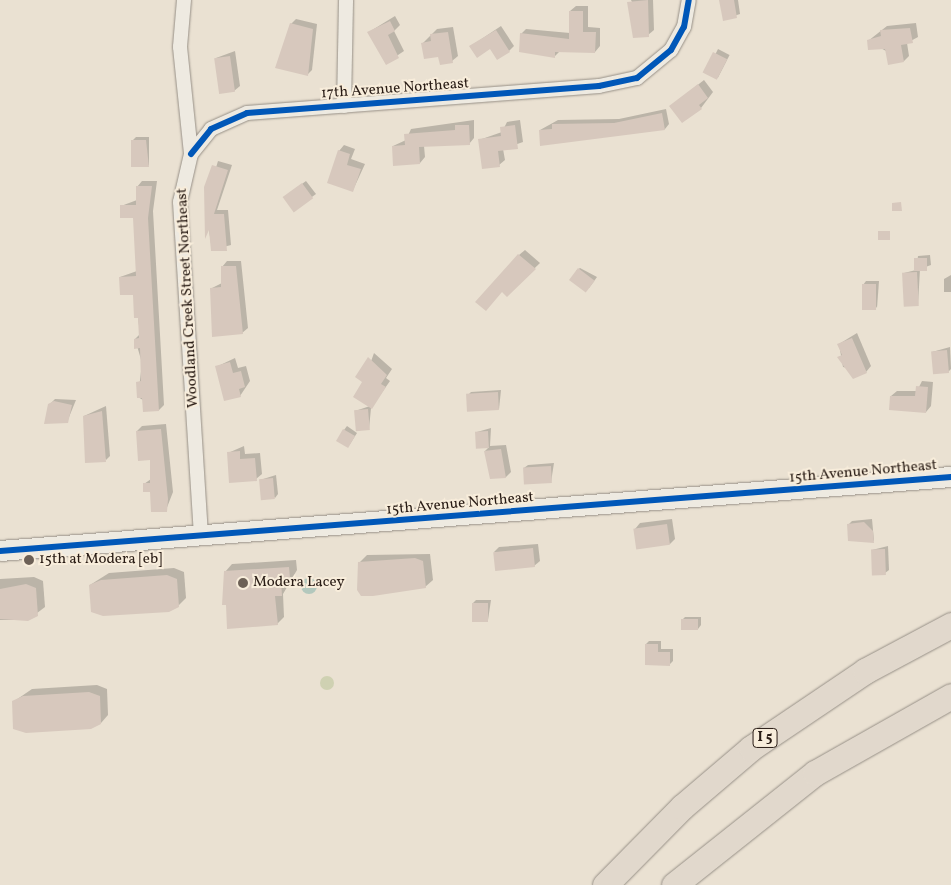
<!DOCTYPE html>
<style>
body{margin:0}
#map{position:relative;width:951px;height:885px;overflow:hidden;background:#eae1d2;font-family:Vollkorn,serif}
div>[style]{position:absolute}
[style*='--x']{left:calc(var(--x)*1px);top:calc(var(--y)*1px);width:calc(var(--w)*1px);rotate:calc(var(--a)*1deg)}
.green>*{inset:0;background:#cfd1b2}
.round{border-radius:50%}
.water>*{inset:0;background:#b3c8bd}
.shadow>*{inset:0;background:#0003;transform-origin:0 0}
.building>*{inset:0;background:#d7c8bd;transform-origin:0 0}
.roads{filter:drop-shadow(0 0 1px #979087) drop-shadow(0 0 1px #979087)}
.street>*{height:14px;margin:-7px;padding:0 7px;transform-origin:7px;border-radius:7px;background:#eeeae1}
.secondary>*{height:20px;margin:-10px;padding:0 10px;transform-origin:10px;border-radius:10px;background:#eeeae1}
.highway>*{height:25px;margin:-12.5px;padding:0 12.5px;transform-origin:12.5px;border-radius:12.5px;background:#e1d8cc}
.cycleway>*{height:6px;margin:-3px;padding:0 3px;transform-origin:3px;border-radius:3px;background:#0057b8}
.dots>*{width:14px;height:14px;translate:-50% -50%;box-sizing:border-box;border:2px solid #f8eddb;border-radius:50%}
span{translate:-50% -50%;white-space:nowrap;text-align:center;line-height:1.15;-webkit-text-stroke:4px #f8eddb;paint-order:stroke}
.shield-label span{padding:1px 4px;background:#f8eddb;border:1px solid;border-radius:4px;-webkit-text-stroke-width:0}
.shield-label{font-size:14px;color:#281b14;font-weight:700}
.street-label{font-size:15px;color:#281b14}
.poi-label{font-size:15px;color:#281b14}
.left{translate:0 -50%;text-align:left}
</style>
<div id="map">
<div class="green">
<div class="round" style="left:320px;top:676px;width:14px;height:14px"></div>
</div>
<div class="water">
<div class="round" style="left:301px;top:578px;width:16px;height:16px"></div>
</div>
<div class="shadow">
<div style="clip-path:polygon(631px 0,653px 0,654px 30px,648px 35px)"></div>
<div style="clip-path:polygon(720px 0,738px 0,740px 14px,724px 19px)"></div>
<div style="clip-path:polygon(576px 6px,588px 6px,588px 27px,600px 28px,600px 46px,595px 52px,559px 52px,554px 57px,521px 34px,526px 29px,570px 33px,570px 11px)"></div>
<div style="clip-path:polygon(395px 16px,400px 25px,394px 31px,404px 51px,386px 63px,369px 32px)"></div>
<div style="clip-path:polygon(296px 19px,317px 24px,312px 70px,307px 75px,291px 24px)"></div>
<div style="clip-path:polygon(916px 23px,918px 37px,907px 43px,909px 56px,904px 61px,868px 41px,887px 26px)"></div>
<div style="clip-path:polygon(501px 26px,514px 46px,509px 51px,471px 46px)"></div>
<div style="clip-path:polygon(453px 27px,458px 56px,452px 61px,423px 43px,437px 29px)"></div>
<div style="left:718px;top:49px;width:13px;height:26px;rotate:27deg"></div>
<div style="clip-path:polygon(235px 51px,240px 86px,234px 91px,216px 58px)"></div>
<div style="clip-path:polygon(704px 80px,713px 92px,701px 108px,671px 106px)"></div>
<div style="clip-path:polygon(666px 109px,669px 124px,665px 129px,540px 130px,558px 120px,619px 119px)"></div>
<div style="clip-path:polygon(474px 120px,474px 138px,469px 144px,424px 146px,425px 157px,420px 163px,393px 146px,406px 140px,411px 129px)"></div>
<div style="clip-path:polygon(520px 120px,523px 142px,503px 149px,505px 160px,499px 165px,479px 140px,502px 132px,507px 122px)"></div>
<div style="clip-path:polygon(136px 137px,149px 137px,149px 166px,132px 141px)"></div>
<div style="clip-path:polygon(344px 145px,355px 149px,351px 159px,365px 164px,353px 190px,339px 151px)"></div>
<div style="clip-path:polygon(218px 161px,232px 165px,217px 210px,228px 210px,231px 245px,212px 250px,205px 204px)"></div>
<div style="clip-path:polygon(142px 181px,157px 181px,153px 211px,164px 405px,159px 410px,138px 397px,142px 363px,135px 339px,140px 334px,135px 293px,120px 277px,137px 271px,134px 217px,121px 206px,137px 200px,137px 187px)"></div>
<div style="clip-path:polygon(306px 181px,316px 194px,294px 210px,288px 194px)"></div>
<div style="clip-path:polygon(525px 250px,540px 263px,507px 295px,519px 255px)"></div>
<div style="clip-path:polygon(930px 255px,931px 265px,920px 269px,918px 305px,904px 273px,916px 270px,918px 256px)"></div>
<div style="clip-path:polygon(227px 261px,241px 261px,248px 328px,242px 333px,212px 288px,222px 283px,222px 267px)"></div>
<div style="clip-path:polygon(580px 268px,597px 277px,589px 288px,576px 271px)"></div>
<div style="clip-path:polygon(951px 275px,951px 292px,944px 292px,944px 279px)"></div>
<div style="clip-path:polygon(866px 281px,879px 281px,877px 308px,863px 285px)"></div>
<div style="clip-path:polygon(857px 333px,871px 366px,866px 372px,843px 367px,839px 344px)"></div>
<div style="clip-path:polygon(950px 347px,951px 369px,948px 372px,932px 352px)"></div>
<div style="clip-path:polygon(374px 353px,392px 369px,386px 378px,390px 381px,371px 408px,369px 429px,355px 411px,370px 406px,364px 381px)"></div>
<div style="clip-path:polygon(235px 358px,238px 368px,246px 366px,250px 381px,240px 396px,216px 367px)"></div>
<div style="clip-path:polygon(922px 381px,933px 382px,931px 406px,926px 412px,891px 396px,897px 391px,917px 391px)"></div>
<div style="clip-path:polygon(501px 390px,499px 409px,468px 395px,471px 392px)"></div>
<div style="clip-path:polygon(55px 399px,76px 400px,67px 422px,50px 404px)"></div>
<div style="clip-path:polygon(106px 406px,110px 456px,106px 460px,84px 416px)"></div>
<div style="clip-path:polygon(166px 424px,173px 492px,166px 510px,144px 484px,151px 479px,151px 459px,137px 431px,142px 426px)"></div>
<div style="clip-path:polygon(347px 426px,357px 433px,350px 444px,344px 430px)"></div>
<div style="clip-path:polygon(491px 428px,490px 446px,506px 445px,511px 472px,506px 477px,491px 478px,485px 451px,489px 447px,478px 448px,477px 432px)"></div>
<div style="clip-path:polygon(244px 446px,245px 454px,260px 453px,262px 474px,256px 479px,228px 453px)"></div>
<div style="clip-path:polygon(554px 463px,551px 482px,524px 468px,528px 465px)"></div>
<div style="clip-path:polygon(276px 475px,278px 494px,275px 498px,260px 480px)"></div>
<div style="clip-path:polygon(672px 519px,675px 539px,670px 544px,635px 529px,640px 523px)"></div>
<div style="clip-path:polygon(872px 519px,874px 541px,849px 524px,852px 521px)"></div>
<div style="clip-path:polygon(538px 544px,540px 561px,534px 566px,494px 552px,499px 547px)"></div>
<div style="clip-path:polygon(888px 546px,889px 570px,885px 573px,872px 550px)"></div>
<div style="clip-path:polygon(430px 554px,433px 580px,425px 587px,359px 563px,367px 555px)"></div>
<div style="clip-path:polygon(296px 560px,297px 570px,283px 594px,284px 617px,277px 624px,225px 572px,232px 564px)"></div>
<div style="clip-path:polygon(174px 568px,184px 572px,186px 598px,178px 606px,90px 585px,109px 573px)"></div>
<div style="clip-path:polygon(34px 577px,43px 581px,45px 607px,28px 620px,0 620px,0 579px)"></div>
<div style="clip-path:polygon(476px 600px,491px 600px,488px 620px,473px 603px)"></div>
<div style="clip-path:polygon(685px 617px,701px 617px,701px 625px,698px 629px,682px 620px)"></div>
<div style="clip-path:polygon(649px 641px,661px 641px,661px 649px,673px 649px,673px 661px,670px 664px,646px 644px)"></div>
<div style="clip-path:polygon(97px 685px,107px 689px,108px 715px,101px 723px,13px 702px,32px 689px)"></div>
</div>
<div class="building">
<div style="clip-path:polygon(648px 0,649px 37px,633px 38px,627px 2px)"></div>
<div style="clip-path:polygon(719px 0,734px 0,737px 18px,723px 21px)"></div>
<div style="clip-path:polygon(569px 11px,583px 11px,583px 32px,596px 32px,595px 53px,555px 52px,555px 58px,519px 52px,520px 33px,569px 39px)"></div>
<div style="clip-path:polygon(390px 21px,395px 31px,388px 35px,399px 58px,386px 65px,367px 32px)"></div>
<div style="clip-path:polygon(290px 23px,313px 29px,308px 76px,275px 68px)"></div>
<div style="clip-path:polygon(910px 28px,913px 43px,901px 45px,904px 62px,888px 65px,885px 49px,868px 50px,867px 40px,881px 36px,880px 30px)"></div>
<div style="clip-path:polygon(496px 30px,510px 52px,497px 60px,490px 49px,477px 58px,469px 46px)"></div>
<div style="clip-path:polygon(448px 32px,453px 63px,440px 65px,438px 57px,424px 59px,421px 43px,431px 41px,430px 34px)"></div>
<div style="left:713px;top:52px;width:16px;height:23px;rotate:27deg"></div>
<div style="left:230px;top:56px;width:36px;height:16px;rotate:82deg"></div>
<div style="clip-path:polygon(698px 84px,708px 98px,699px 105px,702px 109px,682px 123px,669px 106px)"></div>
<div style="clip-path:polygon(662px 113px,665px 130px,540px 146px,539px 130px,552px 129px,552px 124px,614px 123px)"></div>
<div style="clip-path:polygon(455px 125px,469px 125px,470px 145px,419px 147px,420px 164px,393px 166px,392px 146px,405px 145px,404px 134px,455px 130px)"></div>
<div style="clip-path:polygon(515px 125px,518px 149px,498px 151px,500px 167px,482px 169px,478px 139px,501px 136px,500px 127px)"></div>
<div style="clip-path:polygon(131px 140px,146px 140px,149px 167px,131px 167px)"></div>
<div style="clip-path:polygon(338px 150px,350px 154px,347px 165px,361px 169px,353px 192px,327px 183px)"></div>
<div style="clip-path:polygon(212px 165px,228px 170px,214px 214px,224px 214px,227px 251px,211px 251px,209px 230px,205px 239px,204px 187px)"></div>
<div style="left:302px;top:183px;width:19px;height:24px;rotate:54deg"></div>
<div style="clip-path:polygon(136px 186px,152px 186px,148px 218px,159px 411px,143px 412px,142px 398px,137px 398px,136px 382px,141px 381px,140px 348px,134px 349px,134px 339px,139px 338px,138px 318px,134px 318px,133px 295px,120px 295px,119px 277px,136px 276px,133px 218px,120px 218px,120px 205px,136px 205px)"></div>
<div style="clip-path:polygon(901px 202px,902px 211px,892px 211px,892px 203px)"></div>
<div style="left:890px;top:231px;width:9px;height:12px;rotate:90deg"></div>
<div style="clip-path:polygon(518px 254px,536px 269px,507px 297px,502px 292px,486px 311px,475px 302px)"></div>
<div style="left:914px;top:258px;width:13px;height:13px"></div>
<div style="clip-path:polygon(221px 266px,236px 266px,243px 334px,212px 337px,210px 288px,221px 287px)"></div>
<div style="left:578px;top:268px;width:21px;height:15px;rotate:37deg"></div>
<div style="left:917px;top:272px;width:34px;height:15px;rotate:87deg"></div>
<div style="left:862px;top:284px;width:14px;height:26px"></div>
<div style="clip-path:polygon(852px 338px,867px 373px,853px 379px,837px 357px,842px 355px,837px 344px)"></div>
<div style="left:947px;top:350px;width:23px;height:16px;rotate:85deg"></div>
<div style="clip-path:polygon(368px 357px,387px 375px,381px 384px,386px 387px,372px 409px,353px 397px,362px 382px,355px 377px)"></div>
<div style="clip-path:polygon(230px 362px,233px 373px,241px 371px,245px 387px,239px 389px,241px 397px,224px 401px,215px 366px)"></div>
<div style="clip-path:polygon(916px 386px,928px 387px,926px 413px,889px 410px,890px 396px,915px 396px)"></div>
<div style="left:498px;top:392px;width:18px;height:32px;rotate:87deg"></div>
<div style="clip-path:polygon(54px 401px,72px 405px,68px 423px,44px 424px,48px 404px)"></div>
<div style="left:368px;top:409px;width:21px;height:14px;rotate:85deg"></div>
<div style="clip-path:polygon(102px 411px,106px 462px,85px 463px,83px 416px)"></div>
<div style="clip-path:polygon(161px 429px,168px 499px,167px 512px,151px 512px,150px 492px,143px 492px,143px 483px,150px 483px,150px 460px,138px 461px,136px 431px)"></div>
<div style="left:343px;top:429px;width:14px;height:14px;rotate:30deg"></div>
<div style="left:488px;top:431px;width:17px;height:13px;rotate:87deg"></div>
<div style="clip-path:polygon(501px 449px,506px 478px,490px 479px,484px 451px)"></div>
<div style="clip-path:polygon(240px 451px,240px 459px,255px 458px,257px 481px,229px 483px,227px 452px)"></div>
<div style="left:551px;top:466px;width:17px;height:28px;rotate:87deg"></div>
<div style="left:273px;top:478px;width:21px;height:14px;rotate:85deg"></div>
<div style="clip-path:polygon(864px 522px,873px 531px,874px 543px,848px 541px,847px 524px)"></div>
<div style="left:667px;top:524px;width:21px;height:34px;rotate:82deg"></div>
<div style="left:533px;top:548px;width:19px;height:40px;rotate:84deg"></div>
<div style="left:885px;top:549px;width:26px;height:14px;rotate:88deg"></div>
<div style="clip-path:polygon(415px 558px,423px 561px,426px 588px,373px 596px,361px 596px,357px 590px,358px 562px)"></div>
<div style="clip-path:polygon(289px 567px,290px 578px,281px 579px,282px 596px,275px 596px,278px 625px,227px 629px,226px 605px,222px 605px,224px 571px)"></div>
<div style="clip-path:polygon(167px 575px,177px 579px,179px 607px,169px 612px,103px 616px,91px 612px,89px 585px,101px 580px)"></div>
<div style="clip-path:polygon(26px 584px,36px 588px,38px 616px,28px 621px,0 619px,0 589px)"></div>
<div style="left:472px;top:603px;width:16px;height:19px"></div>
<div style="left:698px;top:619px;width:11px;height:17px;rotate:90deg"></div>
<div style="clip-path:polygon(645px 644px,658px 644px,658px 652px,670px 652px,670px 666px,645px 665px)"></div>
<div style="clip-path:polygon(89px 692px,100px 696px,101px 724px,91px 729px,26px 733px,13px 729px,12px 701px,23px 696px)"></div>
</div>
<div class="roads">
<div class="street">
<div style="--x:184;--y:0;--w:47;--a:94.9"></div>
<div style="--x:180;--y:47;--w:108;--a:84.1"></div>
<div style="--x:191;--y:154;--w:49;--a:102.9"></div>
<div style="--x:180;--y:202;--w:336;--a:86.4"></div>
<div style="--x:344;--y:106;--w:106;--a:-88.9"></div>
<div style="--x:191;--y:154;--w:32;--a:-51"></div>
<div style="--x:211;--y:129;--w:39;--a:-24"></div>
<div style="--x:247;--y:113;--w:353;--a:-4.4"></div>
<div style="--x:599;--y:86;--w:39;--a:-12"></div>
<div style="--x:637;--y:78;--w:44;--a:-39.5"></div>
<div style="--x:671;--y:50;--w:26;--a:-61"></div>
<div style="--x:684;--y:27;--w:27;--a:-80"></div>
</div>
<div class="secondary">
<div style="--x:0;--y:551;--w:954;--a:-4.45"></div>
</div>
<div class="highway">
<div style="--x:605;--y:885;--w:110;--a:-45.4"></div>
<div style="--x:682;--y:807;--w:91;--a:-40.5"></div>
<div style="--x:751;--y:748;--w:138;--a:-34"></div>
<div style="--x:865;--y:671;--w:98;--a:-28.1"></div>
<div style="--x:674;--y:885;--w:180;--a:-38.5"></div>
<div style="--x:815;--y:773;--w:156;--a:-29.5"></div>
</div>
</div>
<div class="cycleway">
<div style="--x:191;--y:154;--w:32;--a:-51"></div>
<div style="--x:211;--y:129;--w:39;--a:-24"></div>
<div style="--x:247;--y:113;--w:353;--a:-4.4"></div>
<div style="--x:599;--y:86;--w:39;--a:-12"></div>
<div style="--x:637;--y:78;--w:44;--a:-39.5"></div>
<div style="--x:671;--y:50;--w:26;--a:-61"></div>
<div style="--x:684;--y:27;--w:27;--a:-80"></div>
<div style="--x:0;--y:551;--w:954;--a:-4.45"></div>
</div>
<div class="dots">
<div style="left:29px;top:560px;background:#6c6056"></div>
<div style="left:243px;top:583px;background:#6c6056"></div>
</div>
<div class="shield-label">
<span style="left:765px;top:738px">I 5</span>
</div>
<div class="street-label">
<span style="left:395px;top:89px;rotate:-4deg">17th Avenue Northeast</span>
<span style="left:188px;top:298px;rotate:-93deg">Woodland Creek Street Northeast</span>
<span style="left:863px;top:472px;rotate:-5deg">15th Avenue Northeast</span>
<span style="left:460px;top:504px;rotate:-5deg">15th Avenue Northeast</span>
</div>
<div class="poi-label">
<span class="left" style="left:39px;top:560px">15th at Modera [eb]</span>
<span class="left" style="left:253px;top:583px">Modera Lacey</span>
</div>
</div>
